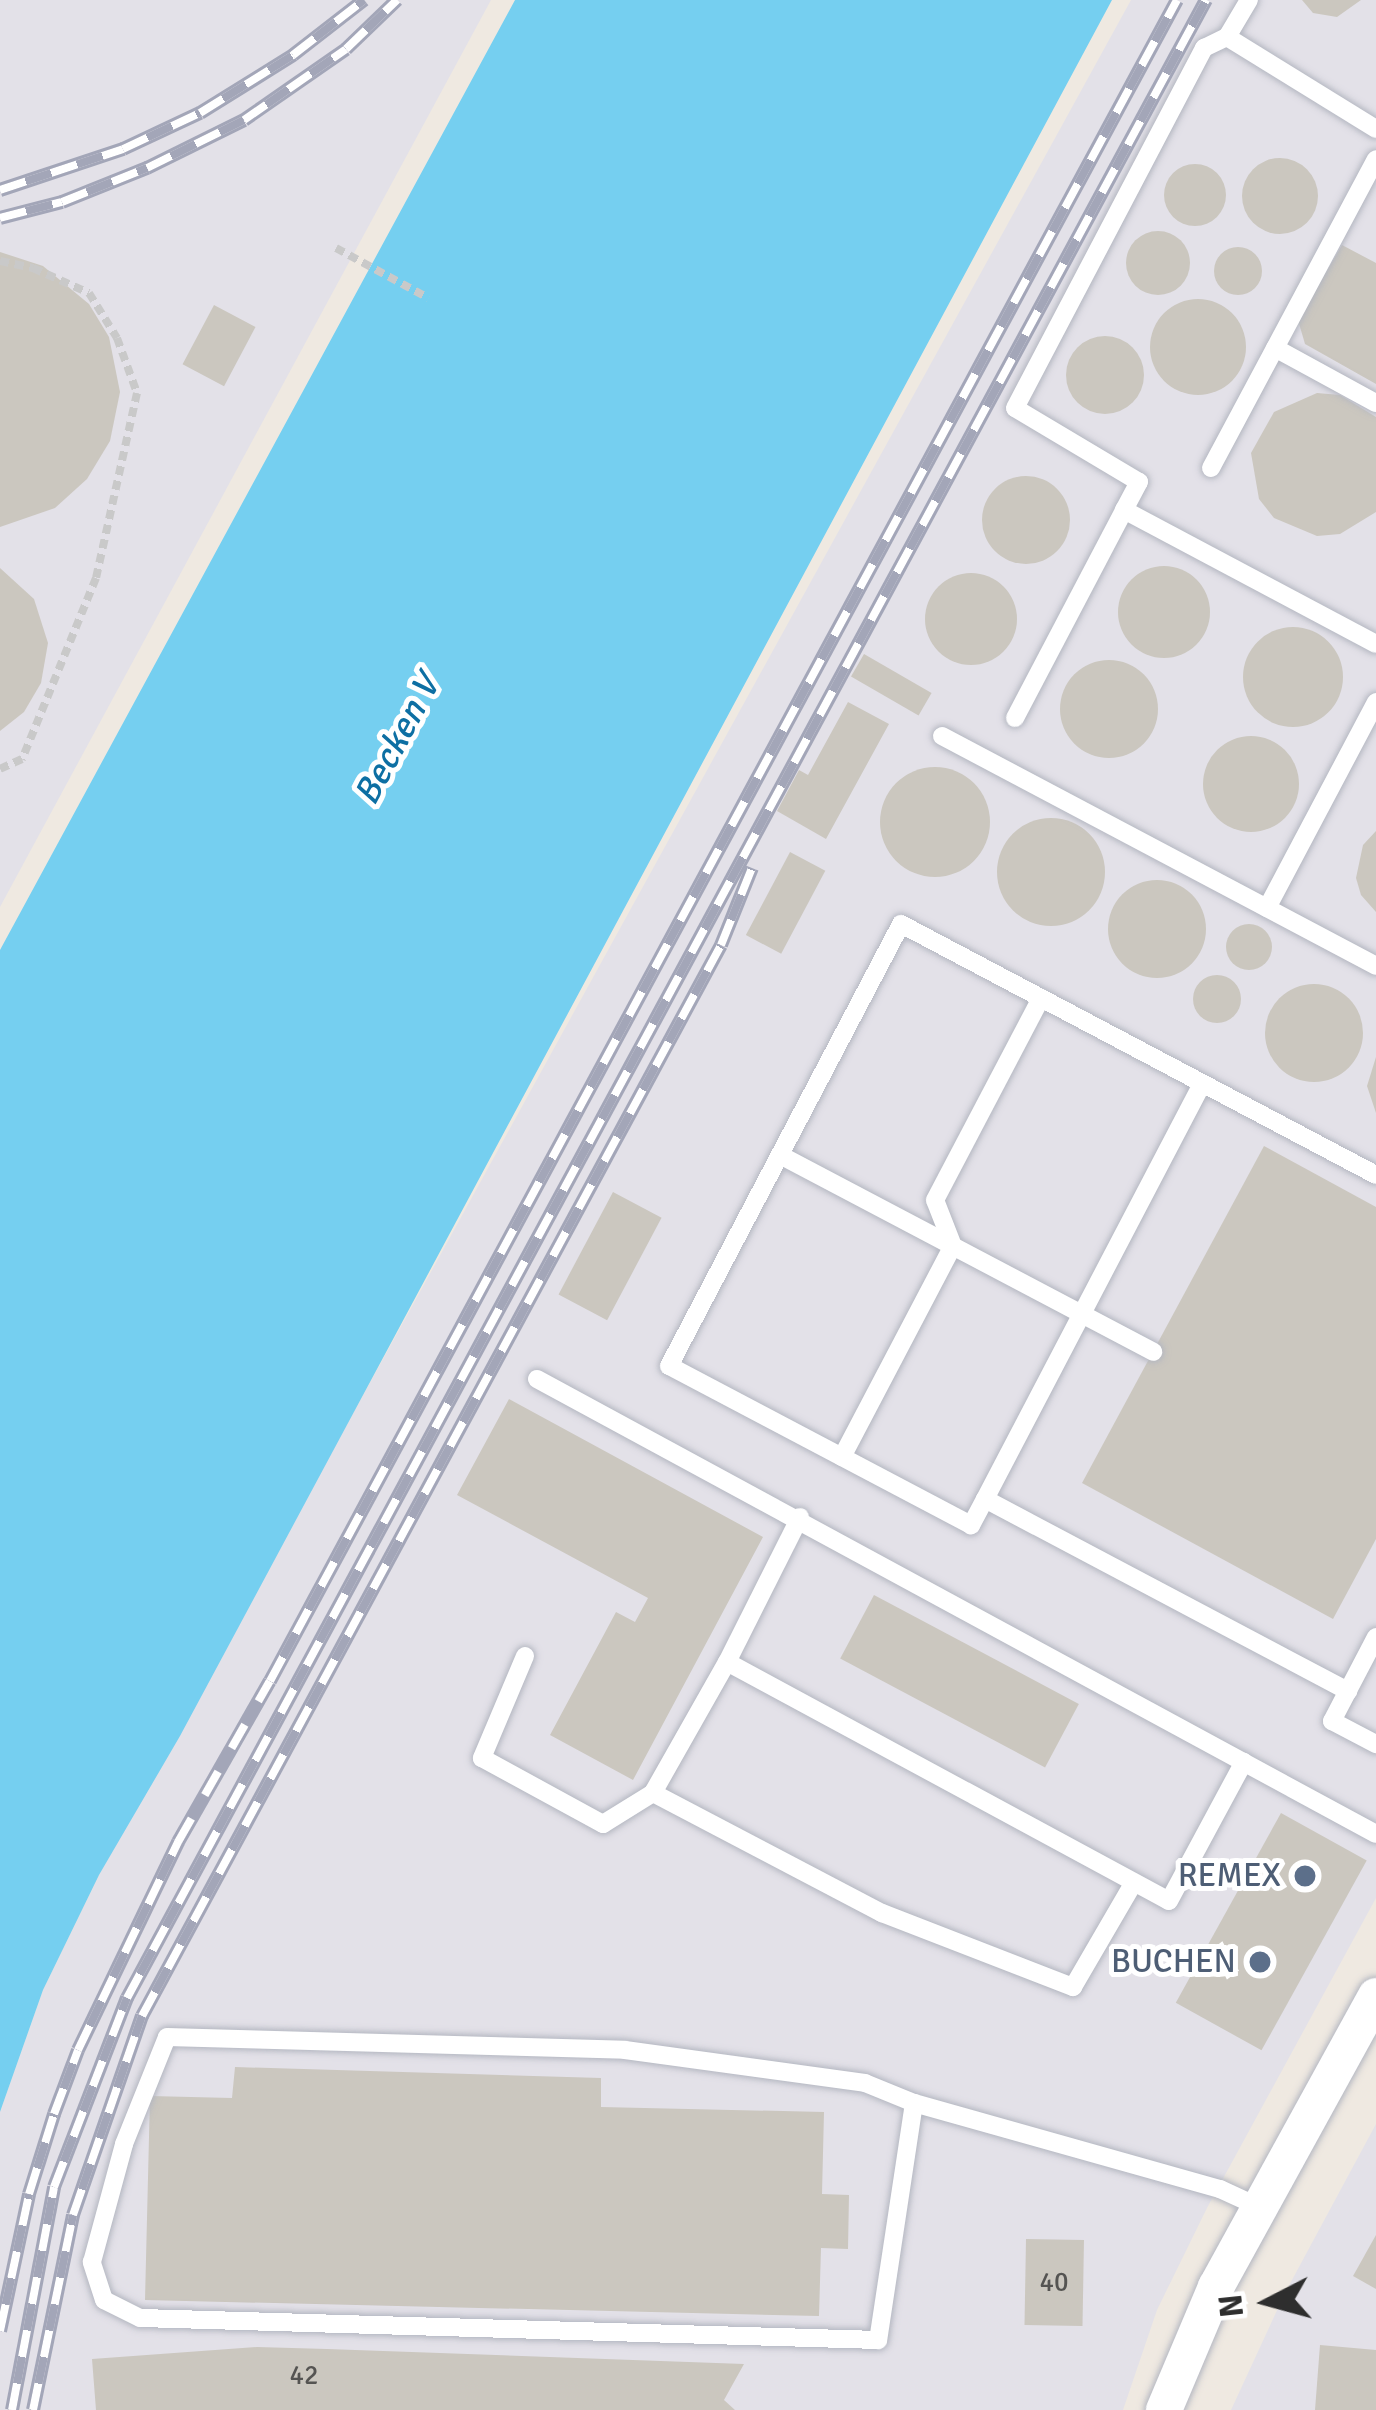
<!DOCTYPE html>
<style>
body{margin:0}
#map{position:relative;width:1376px;height:2410px;overflow:hidden;background:#efe9e1;font-family:Signika,sans-serif}
div>[style]{position:absolute}
[style*='--x']{left:calc(var(--x)*1px);top:calc(var(--y)*1px);width:calc(var(--w)*1px);rotate:calc(var(--a)*1deg)}
.industrial>*{inset:0;background:#e3e1e8}
.water>*{inset:0;background:#75cff0}
.building>*{inset:0;background:#cbc7bf;transform-origin:0 0}
.round{border-radius:50%}
.path>*{height:8px;margin-top:-4px;transform-origin:0;background:repeating-linear-gradient(90deg,#c9c9c9 0 9px,transparent 0 15px)}
.roads{filter:drop-shadow(0 0 3px #b4b7c1) drop-shadow(0 0 3px #b4b7c1)}
.lane>*{height:18px;margin:-9px;padding:0 9px;transform-origin:9px;border-radius:9px;background:#fff}
.street>*{height:36px;margin:-18px;padding:0 18px;transform-origin:18px;border-radius:18px;background:#fff}
.rail>*{height:14px;margin-top:-7px;transform-origin:0;background:repeating-linear-gradient(90deg,#fff 0 27px,#a3a6b8 0 54px);box-sizing:border-box;border-block:3px solid #a3a6b8}
.dots>*{width:33px;height:33px;translate:-50% -50%;box-sizing:border-box;border:6px solid #fff;border-radius:50%}
span{translate:-50% -50%;white-space:nowrap;text-align:center;line-height:1.15;-webkit-text-stroke:10px #fff;paint-order:stroke}
.number-label{font-size:27px;color:#555452}
.number-label span{-webkit-text-stroke-width:0}
.service-label{font-size:33px;color:#4e5e75}
.right{translate:-100% -50%;text-align:right}
.water-label{font-size:36px;color:#0d6fa3;font-style:italic}
.north{position:absolute;left:1208px;top:2242px;width:120px;height:120px;-webkit-text-stroke:9px #fff;paint-order:stroke;rotate:264deg;font-size:33px;font-weight:700;line-height:48px;text-align:center;color:#2e2e2e}
.north::after{content:'';display:block;margin:auto;width:42px;height:54px;background:#2e2e2e;clip-path:polygon(50% 0,100% 100%,50% 72%,0 100%)}
</style>
<div id="map">
<div class="industrial">
<div style="clip-path:polygon(0 0,491px 0,0 907px)"></div>
<div style="clip-path:polygon(1131px 0,1376px 0,1376px 1898px,1207px 2208px,1157px 2310px,1123px 2410px,0 2410px,0 2112px,43px 1990px,99px 1875px)"></div>
<div style="clip-path:polygon(1376px 2124px,1376px 2410px,1231px 2410px,1285px 2293px)"></div>
</div>
<div class="water">
<div style="clip-path:polygon(515px 0,1112px 0,180px 1736px,99px 1875px,43px 1990px,0 2112px,0 950px)"></div>
</div>
<div class="building">
<div style="clip-path:polygon(1302px 0,1361px 0,1337px 17px,1313px 13px)"></div>
<div class="round" style="left:1242px;top:158px;width:76px;height:76px"></div>
<div class="round" style="left:1164px;top:164px;width:62px;height:62px"></div>
<div class="round" style="left:1126px;top:231px;width:64px;height:64px"></div>
<div style="clip-path:polygon(1342px 245px,1376px 263px,1376px 384px,1305px 344px,1298px 320px)"></div>
<div class="round" style="left:1214px;top:247px;width:48px;height:48px"></div>
<div style="clip-path:polygon(0 252px,43px 266px,89px 304px,109px 337px,120px 392px,110px 441px,87px 479px,55px 508px,0 527px)"></div>
<div class="round" style="left:1150px;top:299px;width:96px;height:96px"></div>
<div style="left:214px;top:305px;width:47px;height:67px;rotate:28deg"></div>
<div class="round" style="left:1066px;top:336px;width:78px;height:78px"></div>
<div style="clip-path:polygon(1317px 393px,1340px 395px,1376px 417px,1376px 512px,1340px 534px,1317px 536px,1274px 518px,1259px 499px,1251px 453px,1274px 412px)"></div>
<div class="round" style="left:982px;top:476px;width:88px;height:88px"></div>
<div class="round" style="left:1118px;top:566px;width:92px;height:92px"></div>
<div style="clip-path:polygon(0 568px,34px 599px,48px 643px,41px 683px,24px 712px,0 731px)"></div>
<div class="round" style="left:925px;top:573px;width:92px;height:92px"></div>
<div class="round" style="left:1243px;top:627px;width:100px;height:100px"></div>
<div style="left:864px;top:654px;width:78px;height:26px;rotate:30deg"></div>
<div class="round" style="left:1060px;top:660px;width:98px;height:98px"></div>
<div style="clip-path:polygon(848px 702px,889px 724px,826px 839px,777px 811px,799px 770px,808px 775px)"></div>
<div class="round" style="left:1203px;top:736px;width:96px;height:96px"></div>
<div class="round" style="left:880px;top:767px;width:110px;height:110px"></div>
<div class="round" style="left:997px;top:818px;width:108px;height:108px"></div>
<div style="clip-path:polygon(1376px 831px,1376px 912px,1361px 895px,1356px 878px,1363px 845px)"></div>
<div style="left:790px;top:852px;width:40px;height:94px;rotate:28deg"></div>
<div class="round" style="left:1108px;top:880px;width:98px;height:98px"></div>
<div class="round" style="left:1226px;top:924px;width:46px;height:46px"></div>
<div class="round" style="left:1193px;top:975px;width:48px;height:48px"></div>
<div class="round" style="left:1265px;top:984px;width:98px;height:98px"></div>
<div style="clip-path:polygon(1376px 1057px,1376px 1113px,1367px 1086px)"></div>
<div style="clip-path:polygon(1264px 1146px,1376px 1207px,1376px 1539px,1333px 1619px,1082px 1483px)"></div>
<div style="left:613px;top:1192px;width:55px;height:116px;rotate:28deg"></div>
<div style="clip-path:polygon(509px 1399px,763px 1537px,633px 1780px,550px 1735px,616px 1612px,635px 1622px,648px 1598px,457px 1495px)"></div>
<div style="left:874px;top:1595px;width:232px;height:72px;rotate:28deg"></div>
<div style="left:1281px;top:1813px;width:98px;height:217px;rotate:29deg"></div>
<div style="clip-path:polygon(235px 2067px,601px 2078px,601px 2107px,824px 2112px,822px 2194px,849px 2195px,848px 2249px,821px 2248px,819px 2316px,145px 2300px,150px 2096px,232px 2098px)"></div>
<div style="clip-path:polygon(1376px 2235px,1376px 2289px,1353px 2276px)"></div>
<div style="left:1026px;top:2239px;width:58px;height:86px;rotate:1deg"></div>
<div style="clip-path:polygon(1320px 2345px,1376px 2350px,1376px 2410px,1315px 2410px)"></div>
<div style="clip-path:polygon(257px 2347px,327px 2349px,744px 2364px,724px 2400px,735px 2410px,96px 2410px,92px 2359px)"></div>
</div>
<div class="path">
<div style="--x:336;--y:248;--w:105;--a:28.5"></div>
<div style="--x:0;--y:261;--w:34;--a:12"></div>
<div style="--x:33;--y:268;--w:61;--a:24.1"></div>
<div style="--x:89;--y:293;--w:53;--a:58.1"></div>
<div style="--x:117;--y:338;--w:59;--a:70"></div>
<div style="--x:137;--y:393;--w:189;--a:102.5"></div>
<div style="--x:96;--y:578;--w:196;--a:112.2"></div>
<div style="--x:22;--y:759;--w:24;--a:156"></div>
</div>
<div class="roads">
<div class="lane">
<div style="--x:1227;--y:37;--w:175;--a:31.7"></div>
<div style="--x:1275;--y:348;--w:115;--a:28.6"></div>
<div style="--x:1211;--y:468;--w:350;--a:-61.9"></div>
<div style="--x:1124;--y:510;--w:32;--a:-62"></div>
<div style="--x:1139;--y:482;--w:144;--a:-149.2"></div>
<div style="--x:1015;--y:408;--w:407;--a:-62.3"></div>
<div style="--x:1204;--y:48;--w:25;--a:-26"></div>
<div style="--x:1227;--y:37;--w:43;--a:-59.3"></div>
<div style="--x:1015;--y:718;--w:235;--a:-62.3"></div>
<div style="--x:1124;--y:510;--w:285;--a:28"></div>
<div style="--x:942;--y:736;--w:491;--a:27.9"></div>
<div style="--x:1267;--y:908;--w:233;--a:-62.1"></div>
<div style="--x:1202;--y:1084;--w:468;--a:117.6"></div>
<div style="--x:985;--y:1499;--w:411;--a:27.9"></div>
<div style="--x:780;--y:1155;--w:422;--a:27.8"></div>
<div style="--x:537;--y:1379;--w:954;--a:28.47"></div>
<div style="--x:842;--y:1457;--w:238;--a:-62.3"></div>
<div style="--x:953;--y:1246;--w:49;--a:-111.4"></div>
<div style="--x:935;--y:1200;--w:228;--a:-62.3"></div>
<div style="--x:985;--y:1499;--w:30;--a:118"></div>
<div style="--x:971;--y:1525;--w:341;--a:-152.2"></div>
<div style="--x:669;--y:1366;--w:499;--a:-62.3"></div>
<div style="--x:901;--y:924;--w:537;--a:27.85"></div>
<div style="--x:800;--y:1517;--w:162;--a:116.7"></div>
<div style="--x:727;--y:1662;--w:502;--a:28.4"></div>
<div style="--x:1169;--y:1901;--w:158;--a:-61.7"></div>
<div style="--x:1376;--y:1637;--w:95;--a:117.6"></div>
<div style="--x:1332;--y:1721;--w:50;--a:27.6"></div>
<div style="--x:525;--y:1656;--w:111;--a:112.9"></div>
<div style="--x:482;--y:1758;--w:138;--a:28.6"></div>
<div style="--x:603;--y:1824;--w:59;--a:-31.8"></div>
<div style="--x:727;--y:1662;--w:150;--a:119.5"></div>
<div style="--x:653;--y:1793;--w:259;--a:27.7"></div>
<div style="--x:882;--y:1913;--w:205;--a:21.2"></div>
<div style="--x:1073;--y:1987;--w:119;--a:-59.8"></div>
<div style="--x:914;--y:2103;--w:240;--a:98.6"></div>
<div style="--x:878;--y:2340;--w:738;--a:-178.29"></div>
<div style="--x:140;--y:2318;--w:40;--a:-153.4"></div>
<div style="--x:104;--y:2300;--w:40;--a:-108"></div>
<div style="--x:92;--y:2262;--w:122;--a:-74.8"></div>
<div style="--x:124;--y:2144;--w:115;--a:-68.1"></div>
<div style="--x:167;--y:2037;--w:458;--a:1.6"></div>
<div style="--x:625;--y:2050;--w:242;--a:7.8"></div>
<div style="--x:865;--y:2083;--w:53;--a:22.2"></div>
<div style="--x:914;--y:2103;--w:318;--a:15.7"></div>
<div style="--x:1220;--y:2189;--w:41;--a:24.7"></div>
</div>
<div class="street">
<div style="--x:1164;--y:2410;--w:134;--a:-67.1"></div>
<div style="--x:1216;--y:2287;--w:332;--a:-61.2"></div>
</div>
</div>
<div class="rail">
<div style="--x:0;--y:190;--w:130;--a:-18.4"></div>
<div style="--x:123;--y:149;--w:85;--a:-25.1"></div>
<div style="--x:200;--y:113;--w:110;--a:-31.9"></div>
<div style="--x:293;--y:55;--w:90;--a:-37.8"></div>
<div style="--x:0;--y:218;--w:64;--a:-14.5"></div>
<div style="--x:62;--y:202;--w:92;--a:-21.8"></div>
<div style="--x:147;--y:168;--w:108;--a:-26.3"></div>
<div style="--x:244;--y:120;--w:124;--a:-34.8"></div>
<div style="--x:346;--y:49;--w:71;--a:-43.9"></div>
<div style="--x:0;--y:2331;--w:140;--a:-78"></div>
<div style="--x:29;--y:2194;--w:84;--a:-72.6"></div>
<div style="--x:54;--y:2114;--w:68;--a:-69.4"></div>
<div style="--x:78;--y:2050;--w:231;--a:-64.3"></div>
<div style="--x:178;--y:1842;--w:185;--a:-60.3"></div>
<div style="--x:270;--y:1681;--w:1910;--a:-61.65"></div>
<div style="--x:12;--y:2410;--w:227;--a:-79.3"></div>
<div style="--x:54;--y:2187;--w:203;--a:-68.9"></div>
<div style="--x:127;--y:1998;--w:2271;--a:-61.63"></div>
<div style="--x:33;--y:2410;--w:199;--a:-78.4"></div>
<div style="--x:73;--y:2215;--w:211;--a:-70.9"></div>
<div style="--x:142;--y:2016;--w:1217;--a:-61.6"></div>
<div style="--x:721;--y:945;--w:83;--a:-68.1"></div>
</div>
<div class="dots">
<div style="left:1305px;top:1876px;background:#5c6f8a"></div>
<div style="left:1260px;top:1962px;background:#5c6f8a"></div>
</div>
<div class="number-label">
<span style="left:1054px;top:2283px">40</span>
<span style="left:304px;top:2376px">42</span>
</div>
<div class="service-label">
<span class="right" style="left:1281px;top:1876px">REMEX</span>
<span class="right" style="left:1236px;top:1962px">BUCHEN</span>
</div>
<div class="water-label">
<span style="left:397px;top:740px;rotate:-62deg">Becken V</span>
</div>
<div class="north">N</div>
</div>
